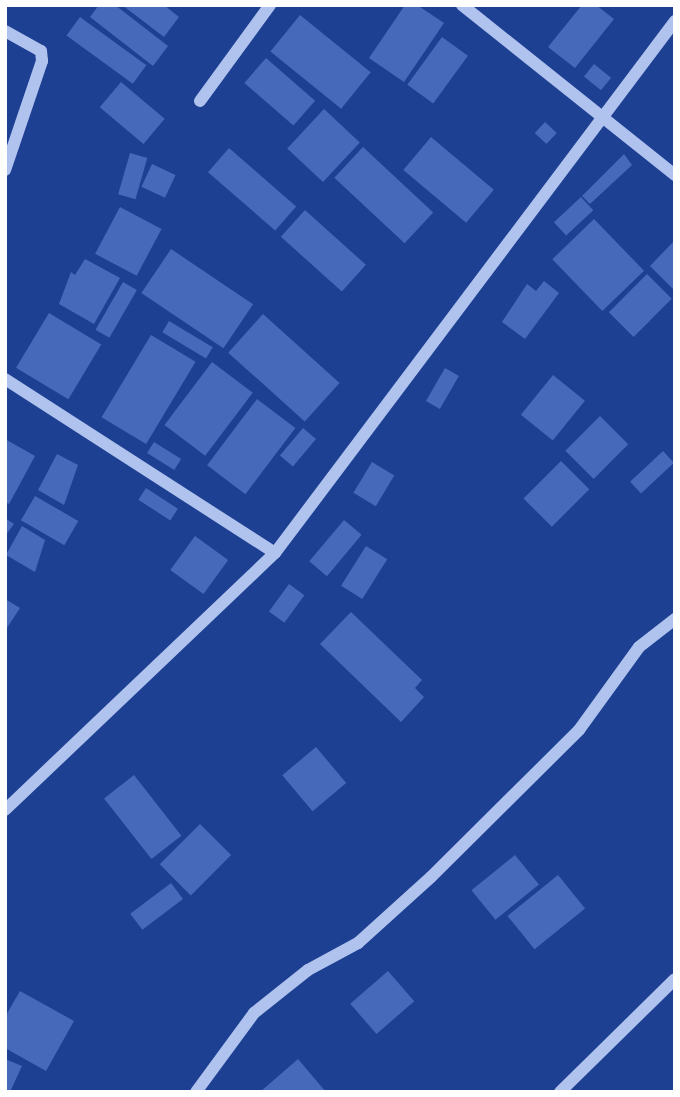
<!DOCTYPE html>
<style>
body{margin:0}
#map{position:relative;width:680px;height:1097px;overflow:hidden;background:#1e4093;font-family:Arial,sans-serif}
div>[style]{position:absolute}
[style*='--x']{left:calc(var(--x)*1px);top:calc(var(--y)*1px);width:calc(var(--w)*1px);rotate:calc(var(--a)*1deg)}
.building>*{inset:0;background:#4769ba;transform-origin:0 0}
.minor>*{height:12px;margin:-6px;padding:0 6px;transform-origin:6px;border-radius:6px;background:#b0c3ee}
span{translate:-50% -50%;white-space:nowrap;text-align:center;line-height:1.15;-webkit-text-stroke:5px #1e4093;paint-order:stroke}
.frame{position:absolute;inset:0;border:7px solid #fff;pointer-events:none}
</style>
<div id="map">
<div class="building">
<div style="clip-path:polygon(99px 5px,115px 5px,168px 46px,153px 66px,90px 17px)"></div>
<div style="clip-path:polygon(122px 5px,164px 5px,179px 17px,164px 37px)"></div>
<div style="clip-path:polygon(405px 5px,417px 5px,444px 23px,404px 82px,369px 58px)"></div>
<div style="clip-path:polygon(582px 5px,596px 5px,614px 19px,575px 68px,548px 47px)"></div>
<div style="left:300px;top:15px;width:91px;height:47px;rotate:39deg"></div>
<div style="left:80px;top:17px;width:82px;height:23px;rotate:36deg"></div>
<div style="left:442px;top:37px;width:32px;height:59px;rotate:36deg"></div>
<div style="left:266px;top:58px;width:65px;height:33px;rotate:41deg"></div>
<div style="left:594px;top:64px;width:22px;height:16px;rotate:39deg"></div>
<div style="left:121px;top:82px;width:57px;height:33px;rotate:40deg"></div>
<div style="left:324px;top:109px;width:49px;height:54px;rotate:43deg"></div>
<div style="left:545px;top:122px;width:16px;height:15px;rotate:43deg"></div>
<div style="left:431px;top:137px;width:82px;height:43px;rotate:40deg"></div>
<div style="left:363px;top:147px;width:96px;height:42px;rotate:43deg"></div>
<div style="left:229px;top:148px;width:89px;height:32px;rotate:41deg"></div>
<div style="left:130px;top:153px;width:18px;height:43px;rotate:16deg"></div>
<div style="clip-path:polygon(624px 154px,632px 165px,590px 204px,582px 196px)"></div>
<div style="left:152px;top:164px;width:26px;height:25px;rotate:25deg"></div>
<div style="left:581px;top:197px;width:18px;height:37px;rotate:47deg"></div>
<div style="left:120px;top:207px;width:47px;height:53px;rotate:28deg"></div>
<div style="left:305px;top:210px;width:82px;height:36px;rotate:42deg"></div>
<div style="left:594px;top:219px;width:72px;height:58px;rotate:46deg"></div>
<div style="clip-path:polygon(673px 242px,675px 244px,675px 291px,650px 266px)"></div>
<div style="left:171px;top:249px;width:99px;height:53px;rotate:34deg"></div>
<div style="clip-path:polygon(85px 259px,120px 278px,94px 324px,59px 304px,71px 272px,75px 275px)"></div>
<div style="left:647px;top:274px;width:35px;height:54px;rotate:45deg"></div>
<div style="clip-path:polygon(544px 281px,559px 293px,525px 339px,502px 322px,527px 284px,536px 291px)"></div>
<div style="left:123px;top:282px;width:16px;height:55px;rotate:30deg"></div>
<div style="left:49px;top:313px;width:61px;height:64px;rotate:31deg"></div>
<div style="left:263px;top:314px;width:103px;height:52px;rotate:42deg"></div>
<div style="left:169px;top:321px;width:51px;height:13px;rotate:31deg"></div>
<div style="left:151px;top:335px;width:52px;height:96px;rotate:31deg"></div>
<div style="left:212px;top:362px;width:51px;height:79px;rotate:37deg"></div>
<div style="left:445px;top:368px;width:16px;height:38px;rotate:30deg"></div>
<div style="left:553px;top:375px;width:41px;height:51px;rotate:39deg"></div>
<div style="left:257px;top:399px;width:48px;height:83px;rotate:37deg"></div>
<div style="left:600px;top:416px;width:40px;height:49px;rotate:45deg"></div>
<div style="left:303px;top:428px;width:17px;height:36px;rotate:40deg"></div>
<div style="clip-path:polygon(5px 439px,35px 456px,9px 504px,5px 502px)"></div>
<div style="left:154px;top:442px;width:32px;height:13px;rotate:32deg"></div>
<div style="left:663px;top:451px;width:16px;height:45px;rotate:47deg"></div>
<div style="clip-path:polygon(57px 454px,78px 465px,64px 505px,38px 490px)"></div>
<div style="left:561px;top:461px;width:40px;height:53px;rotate:45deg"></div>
<div style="left:372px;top:462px;width:26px;height:36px;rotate:31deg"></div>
<div style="left:146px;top:488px;width:38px;height:14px;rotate:33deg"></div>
<div style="left:35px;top:496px;width:50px;height:28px;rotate:30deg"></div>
<div style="clip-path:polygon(5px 518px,14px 524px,5px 536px)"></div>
<div style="left:344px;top:520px;width:23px;height:54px;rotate:40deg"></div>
<div style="clip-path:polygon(22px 526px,45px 540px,35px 572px,6px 555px)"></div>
<div style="left:195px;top:536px;width:41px;height:42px;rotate:36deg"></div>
<div style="left:366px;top:546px;width:25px;height:47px;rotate:32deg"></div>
<div style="left:289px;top:584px;width:19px;height:34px;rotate:36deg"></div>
<div style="clip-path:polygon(5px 599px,20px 608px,5px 631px)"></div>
<div style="clip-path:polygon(351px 612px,422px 680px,415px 688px,424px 697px,401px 722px,320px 644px)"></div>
<div style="left:316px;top:747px;width:47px;height:44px;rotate:50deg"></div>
<div style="left:134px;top:775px;width:77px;height:38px;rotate:52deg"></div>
<div style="left:200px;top:824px;width:44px;height:57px;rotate:45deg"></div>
<div style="left:515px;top:855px;width:38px;height:56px;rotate:51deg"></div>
<div style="left:558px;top:875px;width:43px;height:65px;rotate:51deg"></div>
<div style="left:171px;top:883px;width:20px;height:51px;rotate:53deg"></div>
<div style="left:388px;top:971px;width:40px;height:50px;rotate:49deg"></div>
<div style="clip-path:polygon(20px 991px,74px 1021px,46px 1071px,5px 1048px,5px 1017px)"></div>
<div style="clip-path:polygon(5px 1059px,22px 1066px,10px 1092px,5px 1092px)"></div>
<div style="clip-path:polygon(298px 1059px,326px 1092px,260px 1092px)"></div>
</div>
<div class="minor">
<div style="--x:462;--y:5;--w:273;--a:38.6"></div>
<div style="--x:5;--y:31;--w:41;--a:29.1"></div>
<div style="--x:41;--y:51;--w:10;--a:84"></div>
<div style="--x:42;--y:61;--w:115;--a:108.7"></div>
<div style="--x:200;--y:101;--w:119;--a:-53.9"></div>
<div style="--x:5;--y:379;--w:321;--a:32.8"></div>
<div style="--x:5;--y:810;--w:373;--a:-43.6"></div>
<div style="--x:275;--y:553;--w:666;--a:-53.06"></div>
<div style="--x:196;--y:1092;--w:98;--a:-53.7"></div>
<div style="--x:254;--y:1013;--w:69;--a:-38.5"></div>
<div style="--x:308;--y:970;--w:57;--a:-28.4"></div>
<div style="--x:358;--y:943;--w:98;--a:-42.1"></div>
<div style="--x:431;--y:877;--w:209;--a:-44.8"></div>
<div style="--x:579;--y:730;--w:102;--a:-54.1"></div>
<div style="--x:639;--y:647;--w:46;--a:-37.9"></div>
<div style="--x:560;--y:1092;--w:161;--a:-44.5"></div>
</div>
<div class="frame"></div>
</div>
